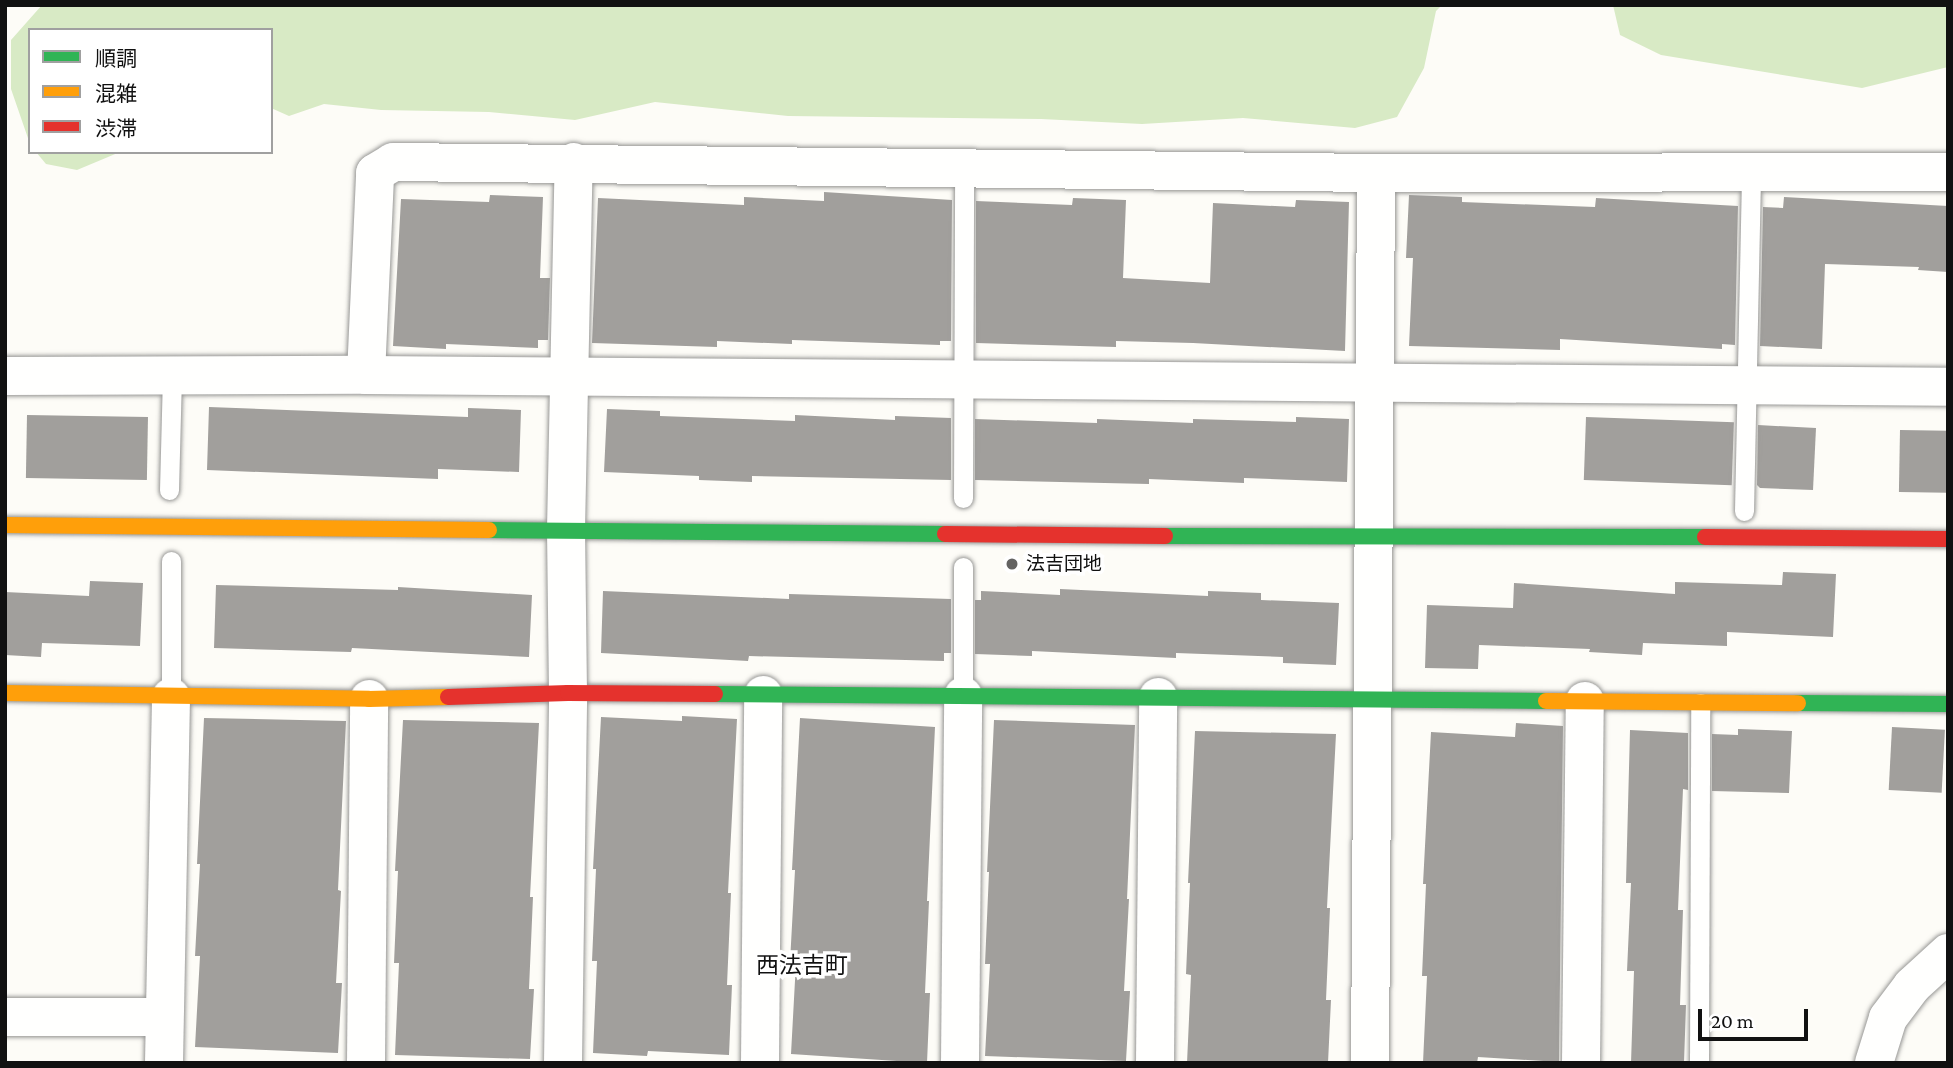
<!DOCTYPE html>
<meta charset="utf-8">
<style>
body{margin:0}
#map{position:relative;width:1953px;height:1068px;overflow:hidden;background:#fdfcf7;font-family:"Crimson Pro","Noto Sans JP",serif}
div>[style]{position:absolute}
[style*='--x']{left:calc(var(--x)*1px);top:calc(var(--y)*1px);width:calc(var(--w)*1px);rotate:calc(var(--a)*1deg)}
.forest>*{inset:0;background:#d8eac5}
.building>*{inset:0;background:#a19f9c;transform-origin:0 0}
.roads{filter:drop-shadow(0 0 2px #979795) drop-shadow(0 0 2px #979795)}
.lane>*{height:19px;margin:-9.5px;padding:0 9.5px;transform-origin:9.5px;border-radius:9.5px;background:#fffffe}
.street>*{height:38px;margin:-19px;padding:0 19px;transform-origin:19px;border-radius:19px;background:#fffffe}
.fast>*{height:16px;margin:-8px;padding:0 8px;transform-origin:8px;border-radius:8px;background:#30b455}
.slow>*{height:16px;margin:-8px;padding:0 8px;transform-origin:8px;border-radius:8px;background:#ff9f0a}
.jam>*{height:16px;margin:-8px;padding:0 8px;transform-origin:8px;border-radius:8px;background:#e5322d}
.dots>*{width:19px;height:19px;translate:-50% -50%;box-sizing:border-box;border:4px solid #fff;border-radius:50%}
span{translate:-50% -50%;white-space:nowrap;text-align:center;line-height:1.15;-webkit-text-stroke:7px #fff;paint-order:stroke}
.poi-label{font-size:19px;color:#111}
.left{translate:0 -50%;text-align:left}
.quarter-label{font-size:23px;color:#111}
.frame{position:absolute;inset:0;border:7px solid #111;pointer-events:none}
.legend{position:absolute;left:28px;top:28px;width:245px;height:126px;box-sizing:border-box;background:#fff;border:2px solid #a0a0a0;margin:0;padding:9px 12px;list-style:none;font-size:21px;color:#111}
.legend li{display:flex;align-items:center;gap:14px;height:35px}
.legend b{width:35px;border:2px solid #a0a0a0}
.scale{position:absolute;left:1698px;top:1009px;width:110px;height:32px;box-sizing:border-box;border:4px solid #111;border-top:0;padding-left:9px;font-size:21px;line-height:24px;white-space:nowrap;color:#111;-webkit-text-stroke:5px #fff;paint-order:stroke}
</style>
<div id="map">
<div class="forest">
<div style="clip-path:polygon(42px 5px,1442px 5px,1436px 11px,1424px 68px,1397px 117px,1355px 128px,1243px 118px,1142px 124px,1041px 119px,788px 116px,655px 102px,575px 120px,489px 112px,381px 110px,324px 104px,289px 116px,271px 108px,271px 30px,30px 30px,30px 144px,11px 89px,11px 40px)"></div>
<div style="clip-path:polygon(1613px 5px,1948px 5px,1948px 67px,1862px 88px,1661px 55px,1620px 35px)"></div>
<div style="clip-path:polygon(36px 152px,120px 152px,77px 170px,46px 164px)"></div>
</div>
<div class="building">
<div style="clip-path:polygon(824px 192px,952px 200px,951px 341px,940px 341px,940px 345px,792px 340px,792px 344px,717px 341px,717px 347px,592px 343px,598px 198px,744px 205px,744px 197px,824px 201px)"></div>
<div style="clip-path:polygon(490px 195px,543px 197px,540px 278px,550px 278px,548px 340px,538px 340px,538px 348px,446px 344px,446px 349px,393px 346px,401px 199px,489px 202px)"></div>
<div style="clip-path:polygon(1409px 195px,1462px 197px,1462px 202px,1595px 207px,1596px 198px,1738px 206px,1735px 345px,1722px 344px,1722px 349px,1560px 339px,1560px 350px,1409px 346px,1413px 258px,1406px 258px)"></div>
<div style="clip-path:polygon(1784px 197px,1948px 206px,1948px 272px,1918px 270px,1919px 267px,1825px 264px,1822px 349px,1760px 346px,1763px 207px,1783px 208px)"></div>
<div style="clip-path:polygon(1073px 198px,1126px 200px,1123px 278px,1210px 283px,1213px 203px,1295px 207px,1296px 200px,1349px 202px,1345px 351px,1193px 343px,1116px 341px,1116px 347px,976px 343px,976px 201px,1072px 205px)"></div>
<div style="clip-path:polygon(209px 407px,468px 417px,468px 408px,521px 410px,519px 472px,438px 469px,438px 479px,207px 470px)"></div>
<div style="clip-path:polygon(607px 409px,660px 411px,660px 416px,795px 421px,795px 415px,895px 420px,895px 416px,951px 418px,951px 480px,752px 476px,752px 482px,699px 480px,699px 476px,604px 472px)"></div>
<div style="left:27px;top:415px;width:121px;height:63px;rotate:1deg"></div>
<div style="clip-path:polygon(1296px 417px,1349px 419px,1347px 482px,1244px 478px,1244px 483px,1149px 479px,1149px 484px,975px 480px,975px 419px,1097px 423px,1097px 419px,1193px 423px,1193px 419px,1296px 422px)"></div>
<div style="left:1586px;top:417px;width:148px;height:63px;rotate:2deg"></div>
<div style="clip-path:polygon(1758px 425px,1816px 428px,1813px 490px,1760px 488px,1757px 485px)"></div>
<div style="left:1900px;top:430px;width:48px;height:62px;rotate:1deg"></div>
<div style="clip-path:polygon(1783px 572px,1836px 574px,1833px 637px,1727px 632px,1727px 646px,1643px 643px,1642px 655px,1589px 652px,1590px 649px,1479px 645px,1478px 669px,1425px 668px,1427px 605px,1513px 608px,1514px 583px,1675px 594px,1675px 582px,1782px 585px)"></div>
<div style="clip-path:polygon(90px 581px,143px 583px,140px 646px,42px 643px,41px 657px,5px 655px,5px 592px,89px 596px)"></div>
<div style="clip-path:polygon(216px 585px,398px 590px,398px 587px,532px 595px,529px 657px,352px 648px,351px 652px,214px 648px)"></div>
<div style="clip-path:polygon(1060px 589px,1208px 596px,1208px 591px,1261px 593px,1261px 600px,1339px 603px,1336px 665px,1283px 663px,1283px 657px,1176px 653px,1176px 658px,1032px 651px,1032px 656px,975px 654px,975px 600px,981px 600px,981px 591px,1060px 595px)"></div>
<div style="clip-path:polygon(603px 591px,789px 599px,789px 594px,951px 599px,951px 653px,944px 653px,944px 661px,749px 656px,748px 661px,601px 653px)"></div>
<div style="clip-path:polygon(682px 716px,737px 719px,728px 893px,731px 893px,727px 985px,732px 985px,729px 1055px,648px 1051px,647px 1056px,593px 1053px,597px 961px,592px 961px,596px 869px,593px 869px,601px 717px,682px 721px)"></div>
<div style="clip-path:polygon(204px 718px,346px 721px,338px 890px,341px 891px,336px 983px,342px 983px,338px 1053px,195px 1047px,200px 956px,195px 956px,200px 864px,197px 864px)"></div>
<div style="clip-path:polygon(800px 718px,935px 727px,927px 901px,929px 901px,925px 993px,930px 993px,927px 1063px,791px 1054px,796px 962px,790px 962px,795px 870px,792px 870px)"></div>
<div style="clip-path:polygon(403px 720px,539px 723px,530px 897px,533px 897px,529px 989px,534px 989px,530px 1059px,395px 1055px,399px 963px,394px 963px,398px 871px,395px 871px)"></div>
<div style="clip-path:polygon(994px 720px,1135px 725px,1127px 899px,1129px 899px,1124px 991px,1130px 991px,1126px 1061px,985px 1056px,990px 964px,985px 964px,989px 872px,987px 872px)"></div>
<div style="clip-path:polygon(1516px 723px,1563px 726px,1559px 1062px,1478px 1057px,1477px 1063px,1423px 1063px,1427px 976px,1422px 976px,1426px 884px,1423px 884px,1431px 732px,1515px 737px)"></div>
<div style="left:1892px;top:727px;width:53px;height:63px;rotate:3deg"></div>
<div style="clip-path:polygon(1738px 729px,1792px 731px,1789px 793px,1712px 791px,1712px 734px,1738px 735px)"></div>
<div style="clip-path:polygon(1630px 730px,1688px 733px,1688px 790px,1683px 789px,1678px 910px,1683px 910px,1680px 1005px,1686px 1005px,1684px 1063px,1631px 1063px,1634px 971px,1627px 971px,1631px 883px,1626px 883px)"></div>
<div style="clip-path:polygon(1195px 731px,1336px 734px,1327px 908px,1330px 908px,1326px 1000px,1331px 1000px,1328px 1063px,1187px 1063px,1191px 975px,1186px 974px,1190px 883px,1188px 883px)"></div>
</div>
<div class="roads">
<div class="lane">
<div style="--x:169;--y:490;--w:114;--a:-88.5"></div>
<div style="--x:963;--y:498;--w:331;--a:-89.8"></div>
<div style="--x:1744;--y:511;--w:339;--a:-88.8"></div>
<div style="--x:171;--y:561;--w:136;--a:90"></div>
<div style="--x:963;--y:696;--w:129;--a:-90"></div>
<div style="--x:1699;--y:1063;--w:360;--a:-89.8"></div>
</div>
<div class="street">
<div style="--x:366;--y:375;--w:1582;--a:0.43"></div>
<div style="--x:5;--y:376;--w:361;--a:-0.2"></div>
<div style="--x:366;--y:375;--w:202;--a:-87.4"></div>
<div style="--x:375;--y:173;--w:21;--a:-31"></div>
<div style="--x:393;--y:162;--w:983;--a:0.64"></div>
<div style="--x:5;--y:1017;--w:158;--a:0"></div>
<div style="--x:164;--y:1063;--w:366;--a:-88.9"></div>
<div style="--x:366;--y:1063;--w:364;--a:-89.5"></div>
<div style="--x:563;--y:1063;--w:370;--a:-89.2"></div>
<div style="--x:568;--y:693;--w:164;--a:-90.7"></div>
<div style="--x:566;--y:529;--w:367;--a:-88.8"></div>
<div style="--x:760;--y:1063;--w:368;--a:-89.5"></div>
<div style="--x:960;--y:1063;--w:367;--a:-89.5"></div>
<div style="--x:1155;--y:1063;--w:366;--a:-89.5"></div>
<div style="--x:1370;--y:1063;--w:890;--a:-89.61"></div>
<div style="--x:1376;--y:173;--w:572;--a:-0.1"></div>
<div style="--x:1581;--y:1063;--w:362;--a:-89.4"></div>
<div style="--x:1874;--y:1063;--w:47;--a:-72.7"></div>
<div style="--x:1888;--y:1018;--w:40;--a:-53"></div>
<div style="--x:1912;--y:986;--w:49;--a:-42.5"></div>
</div>
<div class="fast">
<div style="--x:489;--y:530;--w:456;--a:0.5"></div>
<div style="--x:1165;--y:536;--w:540;--a:0.11"></div>
<div style="--x:715;--y:694;--w:831;--a:0.48"></div>
<div style="--x:1798;--y:703;--w:150;--a:0.4"></div>
</div>
<div class="slow">
<div style="--x:5;--y:525;--w:484;--a:0.6"></div>
<div style="--x:5;--y:693;--w:364;--a:0.9"></div>
<div style="--x:369;--y:699;--w:79;--a:-1.5"></div>
<div style="--x:1546;--y:701;--w:252;--a:0.5"></div>
</div>
<div class="jam">
<div style="--x:945;--y:534;--w:220;--a:0.5"></div>
<div style="--x:1705;--y:537;--w:243;--a:0.5"></div>
<div style="--x:448;--y:697;--w:120;--a:-1.9"></div>
<div style="--x:568;--y:693;--w:147;--a:0.4"></div>
</div>
</div>
<div class="dots">
<div style="left:1012px;top:564px;background:#646362"></div>
</div>
<div class="poi-label">
<span class="left" style="left:1026px;top:564px">法吉団地</span>
</div>
<div class="quarter-label">
<span style="left:802px;top:965px">西法吉町</span>
</div>
<div class="frame"></div>
<ul class="legend">
<li><b style="height:9px;background:#30b455"></b>順調</li>
<li><b style="height:9px;background:#ff9f0a"></b>混雑</li>
<li><b style="height:9px;background:#e5322d"></b>渋滞</li>
</ul>
<div class="scale">20 m</div>
</div>
